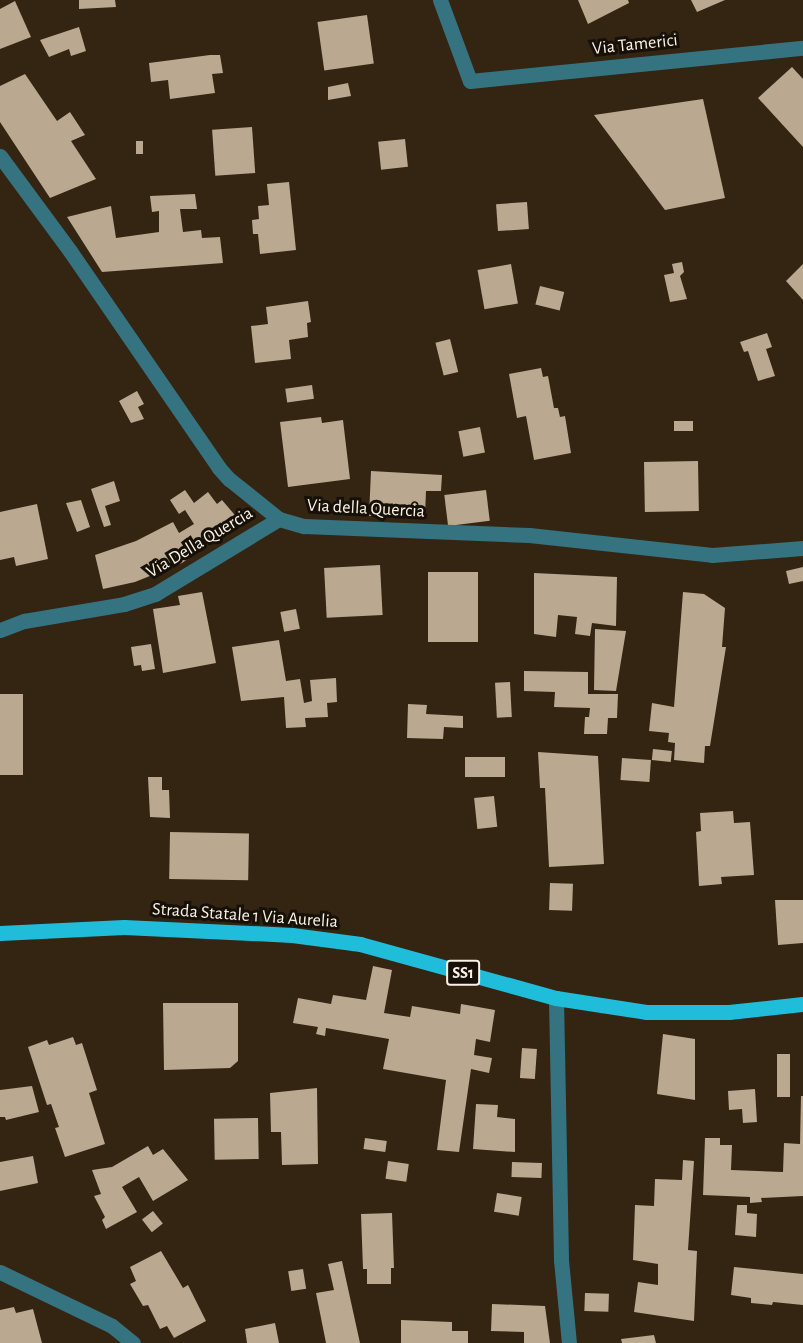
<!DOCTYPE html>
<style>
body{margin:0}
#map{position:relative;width:803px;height:1343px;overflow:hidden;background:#332512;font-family:"Alegreya Sans",sans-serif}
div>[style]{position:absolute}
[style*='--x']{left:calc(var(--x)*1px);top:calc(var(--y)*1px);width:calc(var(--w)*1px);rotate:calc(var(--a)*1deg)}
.building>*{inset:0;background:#baa891;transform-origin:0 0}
.minor>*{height:15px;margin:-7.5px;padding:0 7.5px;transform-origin:7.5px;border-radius:7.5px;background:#367381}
.primary>*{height:15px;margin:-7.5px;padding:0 7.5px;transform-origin:7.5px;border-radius:7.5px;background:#20bdda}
span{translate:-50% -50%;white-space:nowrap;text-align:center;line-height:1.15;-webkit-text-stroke:6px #161008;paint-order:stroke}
.shield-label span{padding:2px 4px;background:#161008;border:2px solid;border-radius:4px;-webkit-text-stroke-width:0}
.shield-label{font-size:16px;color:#fbf1e5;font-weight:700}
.street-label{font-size:18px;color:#fbf1e5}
</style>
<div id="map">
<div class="building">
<div style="clip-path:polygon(79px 0,115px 0,116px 7px,79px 9px)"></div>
<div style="clip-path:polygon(578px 0,628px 0,629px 3px,588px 24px)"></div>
<div style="clip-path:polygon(691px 0,725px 0,697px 12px)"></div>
<div style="clip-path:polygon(15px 1px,31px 37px,0 49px,0 9px)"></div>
<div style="left:367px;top:15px;width:49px;height:50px;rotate:82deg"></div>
<div style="clip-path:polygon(79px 27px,86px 51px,71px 56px,69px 49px,49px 57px,40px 40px)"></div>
<div style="clip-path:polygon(210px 55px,220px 55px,223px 73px,212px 74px,215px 93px,170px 99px,168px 80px,151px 82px,149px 63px)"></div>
<div style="clip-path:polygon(792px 67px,803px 79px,803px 147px,758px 98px)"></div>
<div style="clip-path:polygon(25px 74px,57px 121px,70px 112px,85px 135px,71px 141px,96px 179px,50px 198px,0 122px,0 86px)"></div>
<div style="clip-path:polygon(348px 83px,351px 96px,328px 100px,328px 87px)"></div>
<div style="clip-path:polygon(703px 99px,725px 198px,665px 210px,594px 115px)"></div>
<div style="left:252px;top:127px;width:46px;height:40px;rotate:86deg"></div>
<div style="left:405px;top:139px;width:28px;height:27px;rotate:84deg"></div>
<div style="left:136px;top:141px;width:7px;height:13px"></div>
<div style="clip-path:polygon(289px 182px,296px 250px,260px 254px,258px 234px,253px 234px,252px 220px,259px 219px,258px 206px,269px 205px,267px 184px)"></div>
<div style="clip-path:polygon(195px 194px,197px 209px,180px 209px,183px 232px,201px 230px,202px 238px,220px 237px,223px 263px,102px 272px,67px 217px,111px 206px,116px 238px,159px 232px,159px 211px,152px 212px,150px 196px)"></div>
<div style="left:527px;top:202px;width:27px;height:31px;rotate:86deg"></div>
<div style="clip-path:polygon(682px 262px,684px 272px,680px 276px,687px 299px,670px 302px,664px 275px,674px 273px,672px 264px)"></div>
<div style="left:511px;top:264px;width:40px;height:34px;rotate:80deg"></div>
<div style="clip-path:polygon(803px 264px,803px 300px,786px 281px)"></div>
<div style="left:540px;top:286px;width:25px;height:19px;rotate:14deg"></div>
<div style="clip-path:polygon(308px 301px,311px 322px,307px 323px,308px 337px,289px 340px,291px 359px,255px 363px,251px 326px,268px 324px,266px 307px)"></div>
<div style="clip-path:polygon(767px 333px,772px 347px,766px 349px,775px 376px,758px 381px,748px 351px,744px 352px,740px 342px)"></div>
<div style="left:450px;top:339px;width:34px;height:15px;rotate:76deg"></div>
<div style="clip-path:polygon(541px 368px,543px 377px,548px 376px,554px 408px,558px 408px,560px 417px,565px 416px,571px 453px,534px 460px,526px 416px,517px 418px,509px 374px)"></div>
<div style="left:312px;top:385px;width:14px;height:27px;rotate:82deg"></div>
<div style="clip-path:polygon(137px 391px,144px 404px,138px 407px,144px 419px,131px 423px,119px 401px)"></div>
<div style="clip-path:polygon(321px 417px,322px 423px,343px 420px,350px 479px,288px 487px,280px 422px)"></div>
<div style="left:674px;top:421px;width:19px;height:10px"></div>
<div style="left:480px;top:427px;width:26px;height:22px;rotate:79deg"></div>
<div style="left:698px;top:461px;width:50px;height:54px;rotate:89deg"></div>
<div style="clip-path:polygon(371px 471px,442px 475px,441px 491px,426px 491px,425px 516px,369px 516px)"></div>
<div style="clip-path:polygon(114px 481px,120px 501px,105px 506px,111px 525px,104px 527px,91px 489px)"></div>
<div style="clip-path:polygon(185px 490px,194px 503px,208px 492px,217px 504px,222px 500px,240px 521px,182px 563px,135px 582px,103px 589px,95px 555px,136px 541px,173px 522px,179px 533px,194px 524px,185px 510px,179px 514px,170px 500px)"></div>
<div style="left:486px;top:490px;width:31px;height:42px;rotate:83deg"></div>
<div style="clip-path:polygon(81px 500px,90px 527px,77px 532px,66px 503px)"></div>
<div style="clip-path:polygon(37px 504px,48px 559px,16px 566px,14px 557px,0 560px,0 512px)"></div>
<div style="left:380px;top:565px;width:50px;height:56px;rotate:87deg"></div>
<div style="clip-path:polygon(803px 567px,803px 581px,789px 584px,786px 571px)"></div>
<div style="left:428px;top:572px;width:50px;height:70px"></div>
<div style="clip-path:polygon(534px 573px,617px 577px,616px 626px,592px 623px,590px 636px,575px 634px,577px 617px,558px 615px,556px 637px,534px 634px)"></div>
<div style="clip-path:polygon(202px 592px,216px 663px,163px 673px,153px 609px,180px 605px,178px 596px)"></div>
<div style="clip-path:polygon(683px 592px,704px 594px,725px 608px,722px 647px,726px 647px,710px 746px,705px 746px,704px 763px,674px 760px,675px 743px,668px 742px,669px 733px,649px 731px,652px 703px,674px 707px)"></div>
<div style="left:296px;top:609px;width:20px;height:16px;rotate:79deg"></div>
<div style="clip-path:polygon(595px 629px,626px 631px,616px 691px,594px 690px)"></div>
<div style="clip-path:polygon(279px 640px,286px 681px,300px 679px,304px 703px,312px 701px,310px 680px,336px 678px,337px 702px,327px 703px,328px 717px,305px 718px,306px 727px,286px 728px,284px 697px,241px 701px,232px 647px)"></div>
<div style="clip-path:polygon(151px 644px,155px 669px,142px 671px,141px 665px,134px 666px,131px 647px)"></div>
<div style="clip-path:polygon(524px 671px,588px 672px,588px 694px,618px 694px,617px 718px,608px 718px,607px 734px,584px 734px,585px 717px,589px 717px,590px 708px,554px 707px,555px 692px,524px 691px)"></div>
<div style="left:510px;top:682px;width:35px;height:15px;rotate:87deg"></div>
<div style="left:0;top:694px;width:23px;height:81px"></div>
<div style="clip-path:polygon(408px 704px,427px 705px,426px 714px,463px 716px,463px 728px,444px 727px,443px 739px,407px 738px)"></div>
<div style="left:653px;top:749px;width:19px;height:11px;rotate:6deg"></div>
<div style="clip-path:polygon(538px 752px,598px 756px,604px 864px,549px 867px,545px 788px,540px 788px)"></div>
<div style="left:465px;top:757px;width:40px;height:20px"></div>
<div style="left:622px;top:758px;width:29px;height:22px;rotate:4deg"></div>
<div style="clip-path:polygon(148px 777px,162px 777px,162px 790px,169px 790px,170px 818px,150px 817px)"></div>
<div style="left:494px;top:796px;width:31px;height:20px;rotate:84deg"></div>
<div style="clip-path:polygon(733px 811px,734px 823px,750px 822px,754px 875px,721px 877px,722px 884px,699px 886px,696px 832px,701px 831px,700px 813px)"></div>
<div style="left:170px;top:832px;width:79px;height:47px;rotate:1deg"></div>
<div style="left:550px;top:883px;width:23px;height:27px;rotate:2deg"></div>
<div style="clip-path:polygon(775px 900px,803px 900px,803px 943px,778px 945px)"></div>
<div style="clip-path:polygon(373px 966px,392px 970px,384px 1013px,410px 1017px,412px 1006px,460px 1014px,461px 1004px,495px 1010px,490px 1042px,476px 1039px,474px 1055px,492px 1058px,489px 1073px,471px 1069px,459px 1152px,437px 1150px,446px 1080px,383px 1069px,389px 1039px,326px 1028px,325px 1036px,316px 1034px,318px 1027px,293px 1023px,298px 998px,331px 1004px,333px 995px,366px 1000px)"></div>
<div style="clip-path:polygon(163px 1003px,238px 1003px,238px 1061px,230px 1068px,164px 1070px)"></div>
<div style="clip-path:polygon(663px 1034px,695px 1039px,695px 1100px,657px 1094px)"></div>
<div style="clip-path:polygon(73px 1037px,76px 1045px,82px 1043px,97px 1090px,89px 1093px,105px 1144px,65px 1157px,55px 1128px,59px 1127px,51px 1104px,47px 1105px,28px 1047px,47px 1040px,49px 1045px)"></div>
<div style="left:522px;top:1048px;width:15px;height:30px;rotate:4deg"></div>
<div style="left:777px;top:1054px;width:13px;height:43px"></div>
<div style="clip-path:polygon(32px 1086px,39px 1112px,6px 1120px,5px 1117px,0 1117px,0 1090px)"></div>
<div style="clip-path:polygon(317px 1088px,318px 1164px,282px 1165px,281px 1132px,271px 1132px,270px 1093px)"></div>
<div style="clip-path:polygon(755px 1089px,757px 1122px,743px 1123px,742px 1109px,729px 1110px,728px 1091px)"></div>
<div style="clip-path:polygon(801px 1096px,803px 1096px,803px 1196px,761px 1198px,762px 1202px,750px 1203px,750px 1197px,703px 1195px,705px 1138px,720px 1138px,720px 1145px,732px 1145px,731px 1170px,783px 1172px,784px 1143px,800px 1144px)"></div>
<div style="clip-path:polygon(476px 1104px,498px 1105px,497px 1117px,515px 1119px,515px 1152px,473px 1149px)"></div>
<div style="left:258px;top:1118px;width:41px;height:44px;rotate:89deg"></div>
<div style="left:365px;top:1138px;width:22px;height:11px;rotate:8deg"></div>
<div style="clip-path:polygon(148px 1146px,153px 1155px,163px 1149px,188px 1180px,153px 1201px,139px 1177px,122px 1187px,137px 1212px,106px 1229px,102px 1220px,105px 1217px,94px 1196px,101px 1194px,92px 1170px,112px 1167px)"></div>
<div style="clip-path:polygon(33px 1156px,38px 1183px,0 1191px,0 1162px)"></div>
<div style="clip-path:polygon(683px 1160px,694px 1161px,688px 1250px,697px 1251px,694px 1321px,634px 1312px,638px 1282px,658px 1285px,658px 1264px,633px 1260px,635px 1205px,654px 1206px,655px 1179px,682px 1180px)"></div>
<div style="left:388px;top:1161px;width:21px;height:18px;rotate:8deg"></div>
<div style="left:512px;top:1162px;width:30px;height:15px;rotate:2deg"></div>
<div style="left:497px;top:1193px;width:25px;height:19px;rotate:9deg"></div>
<div style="clip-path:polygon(737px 1205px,747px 1205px,747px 1213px,757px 1214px,756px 1237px,735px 1235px)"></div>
<div style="left:153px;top:1211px;width:16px;height:14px;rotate:52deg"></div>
<div style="clip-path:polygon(392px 1213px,394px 1268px,391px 1268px,391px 1284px,367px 1284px,367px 1269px,363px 1269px,361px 1214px)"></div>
<div style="clip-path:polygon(161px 1251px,183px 1288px,188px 1285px,206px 1321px,174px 1338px,167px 1326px,160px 1329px,148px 1305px,143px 1306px,130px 1284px,136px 1281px,130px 1267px)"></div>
<div style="clip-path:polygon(342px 1261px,360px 1343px,326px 1343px,316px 1293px,334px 1290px,328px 1264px)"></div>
<div style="clip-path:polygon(734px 1267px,803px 1274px,803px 1305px,773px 1302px,772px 1305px,751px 1303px,751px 1298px,731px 1295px)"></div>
<div style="left:303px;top:1269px;width:20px;height:15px;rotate:81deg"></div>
<div style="left:585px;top:1293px;width:24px;height:18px;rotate:2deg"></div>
<div style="clip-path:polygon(492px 1304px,545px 1306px,550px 1343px,524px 1343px,524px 1332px,491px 1331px)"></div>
<div style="clip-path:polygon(14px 1307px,16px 1313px,33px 1309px,42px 1343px,0 1343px,0 1310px)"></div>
<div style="clip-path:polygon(401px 1320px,452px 1322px,452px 1331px,468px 1331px,468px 1343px,401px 1343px)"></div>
<div style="clip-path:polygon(275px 1323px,279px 1343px,247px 1343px,245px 1329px)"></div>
<div style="clip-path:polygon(654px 1335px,656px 1343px,622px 1343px,621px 1339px)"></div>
</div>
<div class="minor">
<div style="--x:440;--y:0;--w:86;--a:69.7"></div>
<div style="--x:470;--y:81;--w:335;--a:-5.7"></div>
<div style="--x:0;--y:156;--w:118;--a:53.6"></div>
<div style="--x:70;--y:251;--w:263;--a:55.5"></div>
<div style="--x:219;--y:468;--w:15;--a:48"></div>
<div style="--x:229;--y:479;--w:64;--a:38.7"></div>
<div style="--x:279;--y:519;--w:26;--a:16"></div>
<div style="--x:304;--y:526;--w:225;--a:2.3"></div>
<div style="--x:529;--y:535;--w:184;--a:6.2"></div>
<div style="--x:712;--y:555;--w:91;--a:-4.4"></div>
<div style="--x:0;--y:630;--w:26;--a:-21"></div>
<div style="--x:24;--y:621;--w:101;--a:-9.6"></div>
<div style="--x:124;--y:604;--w:33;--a:-18"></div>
<div style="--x:155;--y:594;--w:145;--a:-31.2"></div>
<div style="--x:556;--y:998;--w:262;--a:88.9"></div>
<div style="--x:561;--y:1260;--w:83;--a:84.5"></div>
<div style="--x:0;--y:1272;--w:124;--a:25.7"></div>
<div style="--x:112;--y:1326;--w:27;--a:39"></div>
</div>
<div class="primary">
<div style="--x:0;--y:933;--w:124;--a:-2.8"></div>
<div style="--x:124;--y:927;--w:168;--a:2.7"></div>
<div style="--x:292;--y:935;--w:69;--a:7.5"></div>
<div style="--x:360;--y:944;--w:203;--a:15.4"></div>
<div style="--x:556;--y:998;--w:91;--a:8.8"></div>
<div style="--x:646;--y:1012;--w:83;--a:0"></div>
<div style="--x:729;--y:1012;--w:74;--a:-6.2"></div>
</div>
<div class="shield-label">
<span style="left:463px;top:973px">SS1</span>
</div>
<div class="street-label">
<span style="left:635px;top:45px;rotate:-6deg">Via Tamerici</span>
<span style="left:366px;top:509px;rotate:3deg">Via della Quercia</span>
<span style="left:200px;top:543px;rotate:-31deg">Via Della Quercia</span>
<span style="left:245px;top:916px;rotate:4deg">Strada Statale 1 Via Aurelia</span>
</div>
</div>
